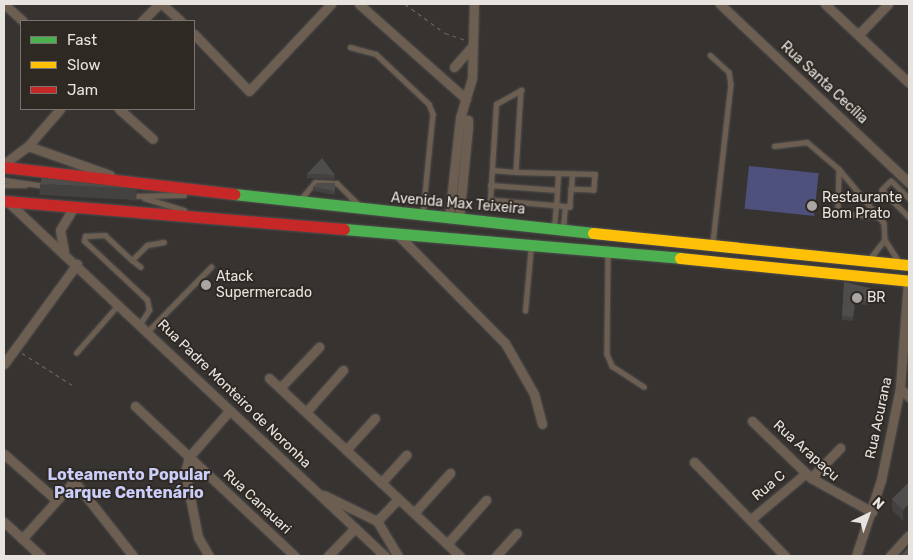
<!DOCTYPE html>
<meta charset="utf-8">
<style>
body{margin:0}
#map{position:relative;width:913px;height:560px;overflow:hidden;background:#363331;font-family:Rubik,sans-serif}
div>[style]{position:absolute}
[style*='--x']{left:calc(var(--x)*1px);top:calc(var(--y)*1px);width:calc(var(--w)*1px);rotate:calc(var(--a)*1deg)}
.green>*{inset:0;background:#4f517d;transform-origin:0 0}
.path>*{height:1px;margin-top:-0.5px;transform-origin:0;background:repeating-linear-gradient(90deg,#6c655b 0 4px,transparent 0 8px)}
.roads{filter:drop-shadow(0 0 1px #514f4e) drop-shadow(0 0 1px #514f4e)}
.lane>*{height:4.5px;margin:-2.25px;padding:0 2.25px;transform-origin:2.25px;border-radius:2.25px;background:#6c5f52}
.street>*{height:9px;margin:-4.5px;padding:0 4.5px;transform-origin:4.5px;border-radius:4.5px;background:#6c5f52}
.fast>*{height:11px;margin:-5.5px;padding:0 5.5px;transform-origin:5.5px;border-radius:5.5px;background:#4caf50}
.slow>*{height:11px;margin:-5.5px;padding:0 5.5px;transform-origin:5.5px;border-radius:5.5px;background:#ffc107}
.jam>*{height:11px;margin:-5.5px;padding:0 5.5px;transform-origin:5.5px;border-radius:5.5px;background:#c62828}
.wall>*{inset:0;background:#444240;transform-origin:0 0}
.shaded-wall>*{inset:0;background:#373634}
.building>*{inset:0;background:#4f4d4b}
.dots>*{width:14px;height:14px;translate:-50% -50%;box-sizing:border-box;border:2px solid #2f2924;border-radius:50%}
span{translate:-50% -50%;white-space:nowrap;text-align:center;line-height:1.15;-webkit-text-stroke:4px #2f2924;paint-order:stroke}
.street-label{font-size:14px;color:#e7e4e0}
.poi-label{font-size:14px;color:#e7e4e0}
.left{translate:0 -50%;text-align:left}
.quarter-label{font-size:16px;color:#cacef9;font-weight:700}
.frame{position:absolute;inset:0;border:5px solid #e7e4e0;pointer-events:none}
.legend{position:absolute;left:20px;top:20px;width:175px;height:90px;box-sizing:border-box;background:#2f2924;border:1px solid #79746f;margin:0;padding:6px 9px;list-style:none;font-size:15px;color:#e7e4e0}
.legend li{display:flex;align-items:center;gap:10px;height:25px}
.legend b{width:25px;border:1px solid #79746f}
.north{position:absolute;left:843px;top:490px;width:50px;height:50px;-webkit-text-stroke:4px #2f2924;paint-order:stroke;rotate:42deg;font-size:14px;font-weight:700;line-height:20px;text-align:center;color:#e7e4e0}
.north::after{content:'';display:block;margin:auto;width:18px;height:22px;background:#e7e4e0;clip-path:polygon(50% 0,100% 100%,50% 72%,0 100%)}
</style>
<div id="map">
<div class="green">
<div style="left:749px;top:166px;width:70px;height:43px;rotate:6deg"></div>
</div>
<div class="path">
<div style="--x:405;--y:4;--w:49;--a:35.9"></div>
<div style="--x:445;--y:33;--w:21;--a:19"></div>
<div style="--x:22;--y:353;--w:59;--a:32.6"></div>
</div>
<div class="roads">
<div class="lane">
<div style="--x:350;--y:47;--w:27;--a:15"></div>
<div style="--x:376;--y:54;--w:73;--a:43.3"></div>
<div style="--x:429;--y:104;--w:11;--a:68"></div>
<div style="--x:433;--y:114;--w:101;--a:95.7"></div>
<div style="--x:710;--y:55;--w:25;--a:42"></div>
<div style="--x:729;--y:72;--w:12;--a:81"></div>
<div style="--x:731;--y:84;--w:160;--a:96.5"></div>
<div style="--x:521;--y:90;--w:82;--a:93.5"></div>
<div style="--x:516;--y:172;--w:79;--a:1.5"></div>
<div style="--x:595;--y:174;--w:16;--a:94"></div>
<div style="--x:594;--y:190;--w:23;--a:-178"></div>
<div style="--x:571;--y:189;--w:18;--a:93"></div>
<div style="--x:570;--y:207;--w:80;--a:-175"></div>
<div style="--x:490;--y:200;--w:96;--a:-86.4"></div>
<div style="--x:496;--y:104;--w:29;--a:-29"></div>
<div style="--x:774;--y:146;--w:33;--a:-7"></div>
<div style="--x:807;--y:142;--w:42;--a:40.2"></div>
<div style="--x:839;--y:169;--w:70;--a:50.2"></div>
<div style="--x:884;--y:223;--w:17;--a:87"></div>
<div style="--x:885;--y:240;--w:23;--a:128"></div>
<div style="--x:839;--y:169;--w:44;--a:91.3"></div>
<div style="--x:838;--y:213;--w:42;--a:5.4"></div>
<div style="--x:492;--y:170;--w:24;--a:5"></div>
<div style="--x:4;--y:180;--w:41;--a:8.3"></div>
<div style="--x:490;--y:185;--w:67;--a:4.3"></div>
<div style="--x:557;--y:190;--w:16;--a:-86"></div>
<div style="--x:4;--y:186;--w:22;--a:0"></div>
<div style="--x:571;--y:189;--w:15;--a:-86"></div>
<div style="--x:132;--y:196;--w:52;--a:-1.1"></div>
<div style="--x:144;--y:198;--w:42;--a:16.7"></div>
<div style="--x:909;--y:199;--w:25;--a:-135"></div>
<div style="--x:891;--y:181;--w:13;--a:135"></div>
<div style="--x:882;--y:190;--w:38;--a:45"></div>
<div style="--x:300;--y:200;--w:23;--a:-50"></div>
<div style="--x:315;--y:182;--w:22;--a:3"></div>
<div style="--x:337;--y:183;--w:33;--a:45"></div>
<div style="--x:554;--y:228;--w:38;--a:-85"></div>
<div style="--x:563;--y:228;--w:21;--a:-85"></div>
<div style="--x:885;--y:240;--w:24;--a:57"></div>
<div style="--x:608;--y:254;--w:100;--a:90.6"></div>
<div style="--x:607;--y:354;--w:13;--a:67"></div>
<div style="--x:612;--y:366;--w:38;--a:33"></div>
<div style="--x:132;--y:260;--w:11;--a:38"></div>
<div style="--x:525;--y:311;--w:66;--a:-84.8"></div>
<div style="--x:140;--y:324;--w:17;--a:-57"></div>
<div style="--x:149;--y:310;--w:10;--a:-101"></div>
<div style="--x:147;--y:300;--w:86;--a:-136.9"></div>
<div style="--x:84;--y:241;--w:5;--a:-79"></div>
<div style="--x:85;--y:236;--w:20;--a:-3"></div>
<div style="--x:105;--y:235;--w:37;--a:43"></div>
<div style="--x:132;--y:260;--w:21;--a:-45"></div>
<div style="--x:147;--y:245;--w:17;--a:-10"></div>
<div style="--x:148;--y:331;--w:90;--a:-45.5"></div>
<div style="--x:76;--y:353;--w:64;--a:-48.8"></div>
</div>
<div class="street">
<div style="--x:4;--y:4;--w:25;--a:42"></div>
<div style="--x:162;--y:4;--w:25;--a:42"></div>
<div style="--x:359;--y:4;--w:143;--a:41.6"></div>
<div style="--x:720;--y:4;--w:260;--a:43.4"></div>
<div style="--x:825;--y:4;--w:115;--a:43.2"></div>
<div style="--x:142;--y:21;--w:24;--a:-45"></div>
<div style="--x:194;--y:34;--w:79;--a:46"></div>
<div style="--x:249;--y:91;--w:120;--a:-46.7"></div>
<div style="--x:859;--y:34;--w:42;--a:-46"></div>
<div style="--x:454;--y:67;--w:29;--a:-49"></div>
<div style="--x:119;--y:109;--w:45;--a:41.4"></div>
<div style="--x:28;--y:146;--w:87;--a:19.5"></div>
<div style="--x:4;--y:164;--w:30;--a:-37"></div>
<div style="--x:28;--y:146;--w:49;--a:-49.1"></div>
<div style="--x:8;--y:202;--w:517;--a:43.2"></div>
<div style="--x:449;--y:218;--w:101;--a:-83.7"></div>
<div style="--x:460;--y:118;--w:42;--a:-73.3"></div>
<div style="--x:472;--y:78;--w:74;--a:-88.5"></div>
<div style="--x:459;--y:219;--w:91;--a:-84.4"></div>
<div style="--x:468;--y:128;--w:8;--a:-90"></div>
<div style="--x:468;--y:120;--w:8;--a:-166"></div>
<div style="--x:396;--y:233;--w:155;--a:45.3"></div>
<div style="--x:505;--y:343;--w:59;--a:60.4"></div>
<div style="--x:534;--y:394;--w:31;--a:75"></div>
<div style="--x:64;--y:251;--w:21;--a:-101"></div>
<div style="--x:60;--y:230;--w:27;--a:-59"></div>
<div style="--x:4;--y:364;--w:124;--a:-53.9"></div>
<div style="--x:269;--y:378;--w:261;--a:43"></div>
<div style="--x:280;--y:388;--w:57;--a:-46.4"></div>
<div style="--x:900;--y:388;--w:13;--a:45"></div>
<div style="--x:135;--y:406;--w:219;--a:43.2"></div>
<div style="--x:306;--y:412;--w:56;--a:-48.6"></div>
<div style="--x:752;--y:421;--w:82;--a:44"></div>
<div style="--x:811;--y:478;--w:70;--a:29.1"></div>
<div style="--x:346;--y:450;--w:43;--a:-47.8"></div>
<div style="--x:4;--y:454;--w:68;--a:41.4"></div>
<div style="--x:694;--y:462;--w:131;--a:45.9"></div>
<div style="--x:811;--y:478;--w:42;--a:-46"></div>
<div style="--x:381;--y:483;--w:38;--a:-48"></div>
<div style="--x:324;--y:495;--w:59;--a:26.1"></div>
<div style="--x:377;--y:521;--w:41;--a:59"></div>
<div style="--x:414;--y:513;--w:54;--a:-48"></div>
<div style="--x:750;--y:520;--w:73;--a:-40"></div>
<div style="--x:377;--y:521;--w:30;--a:-46"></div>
<div style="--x:4;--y:522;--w:50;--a:42.6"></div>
<div style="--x:22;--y:539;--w:78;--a:-48.1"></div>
<div style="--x:74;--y:481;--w:95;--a:51.8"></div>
<div style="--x:447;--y:544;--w:59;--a:-48.4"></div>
<div style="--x:209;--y:556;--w:22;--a:-120"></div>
<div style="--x:198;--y:537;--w:66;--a:-101.3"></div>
<div style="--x:185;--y:472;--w:16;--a:-75"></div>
<div style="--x:189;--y:457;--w:62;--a:-48.9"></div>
<div style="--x:328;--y:556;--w:39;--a:-46"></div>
<div style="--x:496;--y:556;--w:31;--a:-48"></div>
<div style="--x:856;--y:556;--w:80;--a:-71.8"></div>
<div style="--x:881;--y:480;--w:94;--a:-78.3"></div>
<div style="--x:900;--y:388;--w:107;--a:-85.7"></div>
<div style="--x:890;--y:556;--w:28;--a:-48"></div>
</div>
<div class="fast">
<div style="--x:234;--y:194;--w:361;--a:6.2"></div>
<div style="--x:344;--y:229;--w:337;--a:4.9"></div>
</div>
<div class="slow">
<div style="--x:593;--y:233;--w:318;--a:5.8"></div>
<div style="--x:680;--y:258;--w:230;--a:5.7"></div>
</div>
<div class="jam">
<div style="--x:4;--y:167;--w:232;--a:6.7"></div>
<div style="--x:4;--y:201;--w:341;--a:4.7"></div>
</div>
</div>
<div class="wall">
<div style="left:307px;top:174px;width:28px;height:4px;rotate:2deg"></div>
<div style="clip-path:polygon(335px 183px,335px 195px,313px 191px,313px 187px)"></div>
<div style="left:40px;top:184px;width:97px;height:11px;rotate:3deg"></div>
<div style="clip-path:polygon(844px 282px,870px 288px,869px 305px,855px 304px,853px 321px,842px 320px)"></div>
<div style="clip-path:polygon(909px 482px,903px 521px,892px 510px,892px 499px)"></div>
</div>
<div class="shaded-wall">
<div style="clip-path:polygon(909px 504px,909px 515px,903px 521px,903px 510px)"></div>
</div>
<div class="building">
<div style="clip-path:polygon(322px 158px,335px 175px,307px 174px)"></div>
<div style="clip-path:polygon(42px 178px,137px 189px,40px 184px)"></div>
<div style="clip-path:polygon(317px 183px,335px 183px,335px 191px,313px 187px)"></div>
<div style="clip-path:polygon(844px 282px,870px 288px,869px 302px,855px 300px,853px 317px,842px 316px)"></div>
<div style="clip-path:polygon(909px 482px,909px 504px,903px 510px,892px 499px)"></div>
<div style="clip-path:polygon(909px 547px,909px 556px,900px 556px)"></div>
</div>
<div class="dots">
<div style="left:812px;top:206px;background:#a9a6a3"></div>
<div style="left:206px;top:285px;background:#a9a6a3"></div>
<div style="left:857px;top:298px;background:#a9a6a3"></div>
</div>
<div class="street-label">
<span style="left:824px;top:83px;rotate:43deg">Rua Santa Cecília</span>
<span style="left:458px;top:204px;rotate:5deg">Avenida Max Teixeira</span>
<span style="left:234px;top:394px;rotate:44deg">Rua Padre Monteiro de Noronha</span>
<span style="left:879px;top:418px;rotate:-78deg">Rua Acurana</span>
<span style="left:806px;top:451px;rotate:42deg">Rua Arapaçu</span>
<span style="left:769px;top:486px;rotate:-40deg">Rua C</span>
<span style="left:257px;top:502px;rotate:43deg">Rua Canauari</span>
</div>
<div class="poi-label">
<span class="left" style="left:822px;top:206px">Restaurante<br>Bom Prato</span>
<span class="left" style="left:216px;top:285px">Atack<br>Supermercado</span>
<span class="left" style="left:867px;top:298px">BR</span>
</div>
<div class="quarter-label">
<span style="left:129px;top:484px">Loteamento Popular<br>Parque Centenário</span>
</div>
<div class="frame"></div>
<ul class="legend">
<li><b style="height:6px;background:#4caf50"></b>Fast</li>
<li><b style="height:6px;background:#ffc107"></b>Slow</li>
<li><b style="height:6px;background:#c62828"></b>Jam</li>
</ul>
<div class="north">N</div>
</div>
